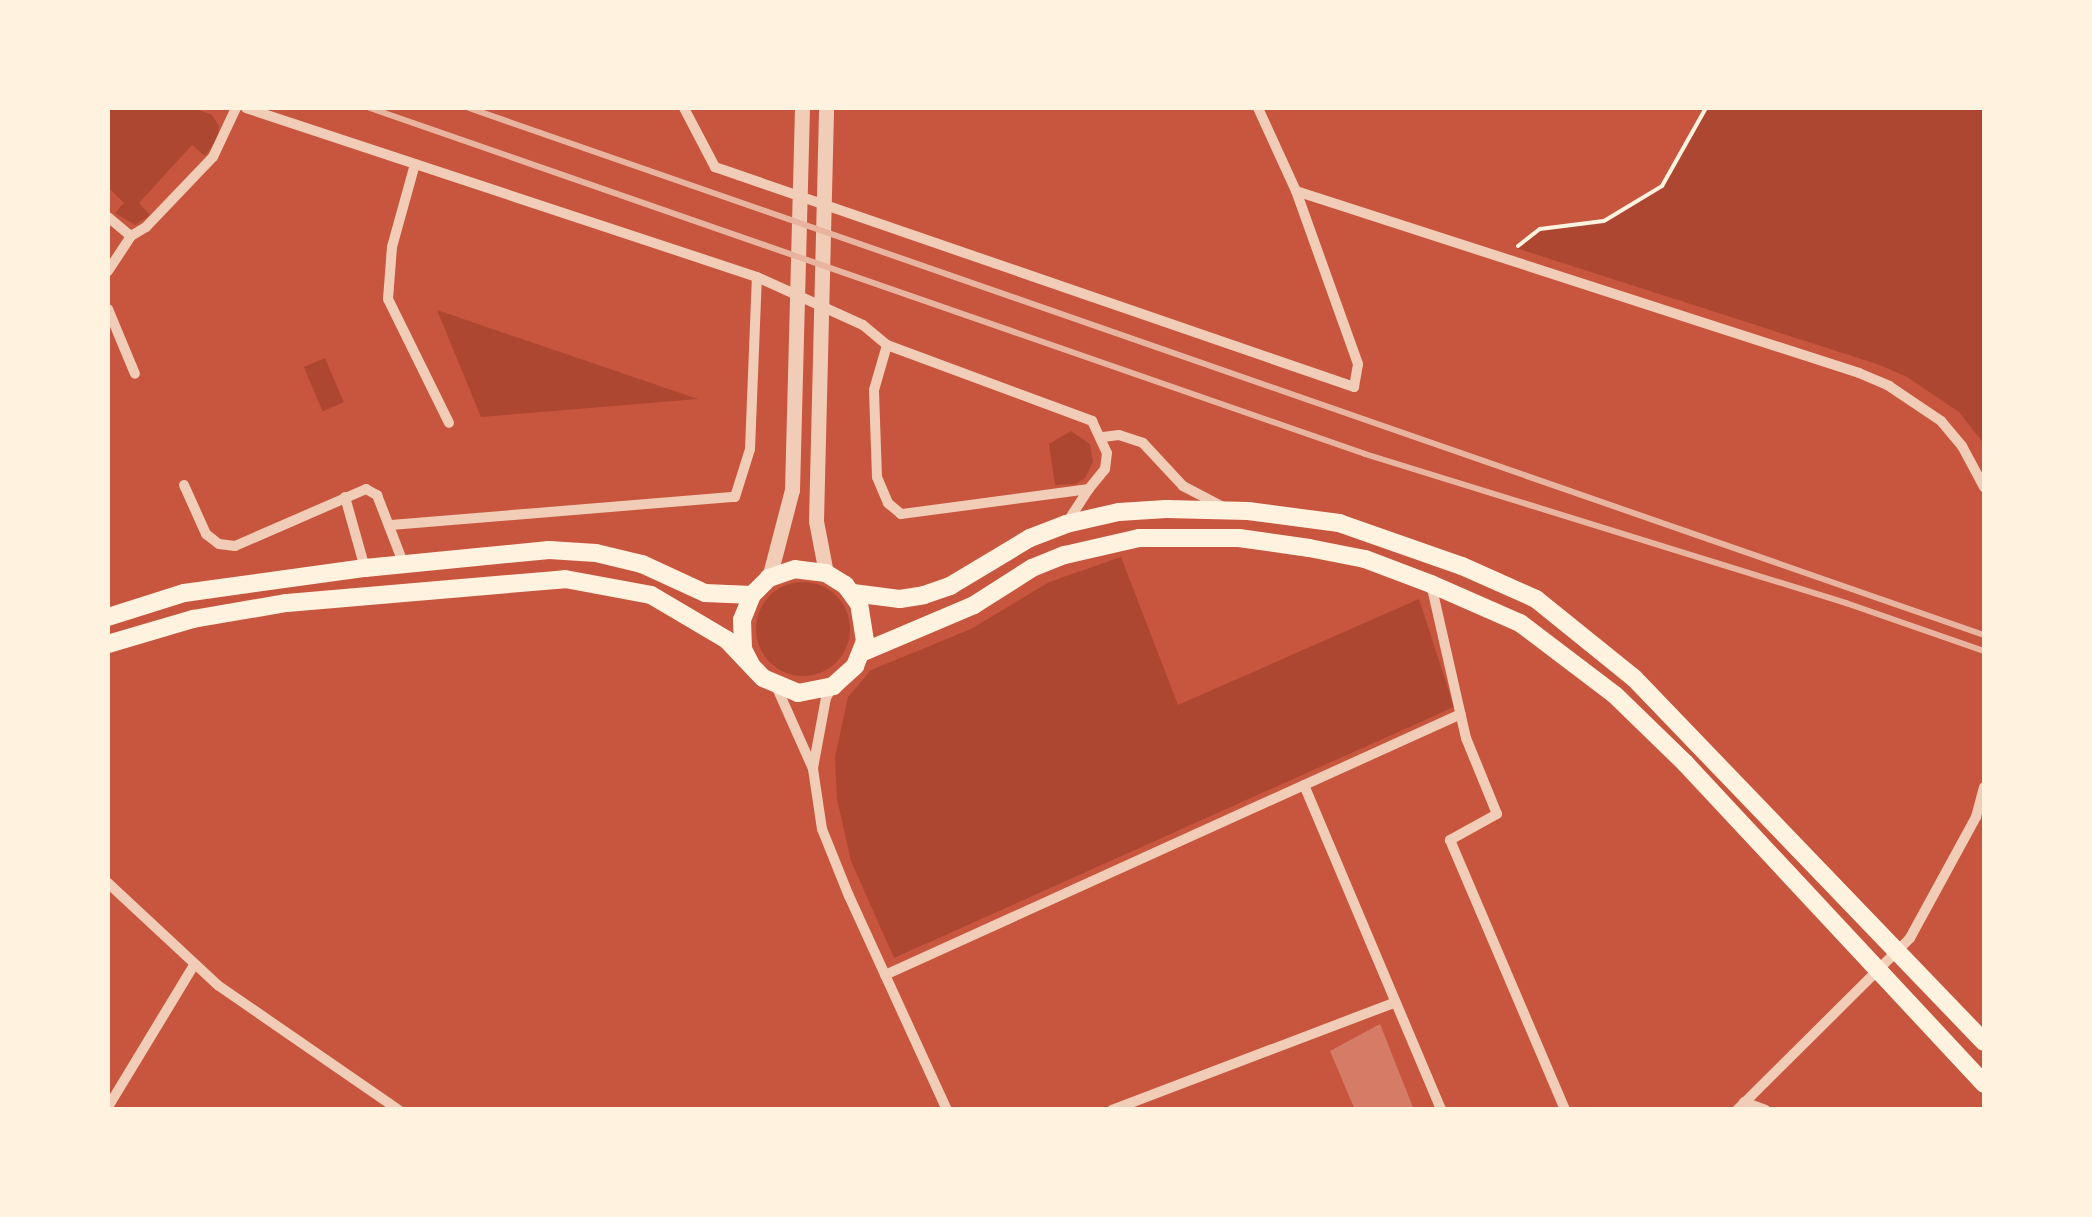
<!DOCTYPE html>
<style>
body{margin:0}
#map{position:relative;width:2092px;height:1217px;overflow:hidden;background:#c8553d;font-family:"Open Sans",sans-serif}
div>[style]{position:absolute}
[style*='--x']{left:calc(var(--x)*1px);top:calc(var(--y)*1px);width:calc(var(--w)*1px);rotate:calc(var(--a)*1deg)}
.green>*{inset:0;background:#ae4732;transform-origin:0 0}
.round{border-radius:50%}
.building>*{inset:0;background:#d67c66}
.path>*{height:4px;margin:-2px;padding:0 2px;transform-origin:2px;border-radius:2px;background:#fff3e0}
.minor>*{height:10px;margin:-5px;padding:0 5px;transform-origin:5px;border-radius:5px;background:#f1ccb7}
.tertiary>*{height:15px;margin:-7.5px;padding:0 7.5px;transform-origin:7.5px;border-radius:7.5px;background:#f1ccb7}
.secondary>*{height:18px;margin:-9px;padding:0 9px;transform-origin:9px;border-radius:9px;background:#fff3e0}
.rail>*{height:6px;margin:-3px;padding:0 3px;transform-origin:3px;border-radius:3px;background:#e9b49f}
span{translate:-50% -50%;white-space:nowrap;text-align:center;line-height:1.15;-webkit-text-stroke:10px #fff3e0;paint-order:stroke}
.frame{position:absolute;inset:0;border:110px solid #fff3e0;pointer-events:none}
</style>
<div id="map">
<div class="green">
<div style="clip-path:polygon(108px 108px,194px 108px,212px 115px,219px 126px,218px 138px,205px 156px,192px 145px,139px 203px,150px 215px,135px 225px,115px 213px,124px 203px,108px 187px)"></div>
<div style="clip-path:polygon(1706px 108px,1984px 108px,1984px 444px,1959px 412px,1907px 377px,1877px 364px,1516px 248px,1540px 229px,1604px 221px,1662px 186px)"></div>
<div style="clip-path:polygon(437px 310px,698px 399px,481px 417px)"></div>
<div style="left:325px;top:358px;width:48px;height:23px;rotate:67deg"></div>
<div style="clip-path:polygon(1071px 431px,1090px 444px,1093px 462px,1085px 478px,1076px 484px,1055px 485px,1049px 444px)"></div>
<div style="clip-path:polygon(1121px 557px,1178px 705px,1419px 599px,1454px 707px,894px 958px,851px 861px,837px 799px,835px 757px,848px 697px,871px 670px,971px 629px,1049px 582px)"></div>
<div class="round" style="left:756px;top:582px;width:94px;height:94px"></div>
</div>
<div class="building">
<div style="clip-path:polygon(1380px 1024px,1414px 1110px,1355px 1110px,1330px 1051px)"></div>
</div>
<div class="path">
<div style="--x:1518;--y:246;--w:28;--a:-38"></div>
<div style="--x:1540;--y:229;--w:64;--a:-7.1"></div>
<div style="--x:1604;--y:221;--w:68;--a:-31.1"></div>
<div style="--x:1662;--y:186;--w:90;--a:-60.6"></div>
</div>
<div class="minor">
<div style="--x:246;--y:108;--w:538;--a:18.3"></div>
<div style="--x:757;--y:277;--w:116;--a:24.4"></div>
<div style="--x:863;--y:325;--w:31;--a:40"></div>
<div style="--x:887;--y:345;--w:219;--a:20.3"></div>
<div style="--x:1092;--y:421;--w:35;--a:65"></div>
<div style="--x:1107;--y:453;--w:16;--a:97"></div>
<div style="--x:1105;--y:469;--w:26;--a:129"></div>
<div style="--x:1089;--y:489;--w:190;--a:172.4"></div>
<div style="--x:901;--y:514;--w:17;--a:-140"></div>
<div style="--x:888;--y:503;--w:28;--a:-113"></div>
<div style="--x:877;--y:477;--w:87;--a:-92"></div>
<div style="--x:874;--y:390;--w:47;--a:-73.9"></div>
<div style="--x:684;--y:108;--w:67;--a:62.3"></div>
<div style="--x:715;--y:167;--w:676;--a:19"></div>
<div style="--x:1354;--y:387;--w:23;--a:-80"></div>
<div style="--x:1358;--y:364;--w:184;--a:-109.7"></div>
<div style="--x:1296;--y:191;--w:91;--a:-114.6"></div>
<div style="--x:415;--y:164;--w:86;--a:105.5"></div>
<div style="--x:392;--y:247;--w:52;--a:94.4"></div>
<div style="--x:388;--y:299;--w:138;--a:63.8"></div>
<div style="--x:1296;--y:191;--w:592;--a:17.91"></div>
<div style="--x:1859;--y:373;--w:33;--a:23"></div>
<div style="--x:1889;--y:386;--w:63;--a:33.9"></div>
<div style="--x:1941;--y:421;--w:33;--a:50"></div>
<div style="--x:1962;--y:446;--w:47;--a:61.8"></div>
<div style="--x:108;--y:217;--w:30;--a:40"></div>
<div style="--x:131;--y:236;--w:17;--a:-31"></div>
<div style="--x:146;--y:227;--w:97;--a:-46.3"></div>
<div style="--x:213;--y:157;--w:54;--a:-64.9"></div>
<div style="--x:108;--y:271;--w:42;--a:-56.7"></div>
<div style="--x:108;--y:309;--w:70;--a:67.4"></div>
<div style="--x:1103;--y:437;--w:16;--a:-7"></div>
<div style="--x:1119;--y:435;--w:25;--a:18"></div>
<div style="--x:1143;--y:443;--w:59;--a:47.1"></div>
<div style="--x:1183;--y:486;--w:45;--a:27.7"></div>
<div style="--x:184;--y:485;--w:54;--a:65.8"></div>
<div style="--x:206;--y:534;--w:16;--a:38"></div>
<div style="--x:219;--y:544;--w:16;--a:7"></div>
<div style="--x:235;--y:546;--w:143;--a:-23.5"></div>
<div style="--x:366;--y:489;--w:13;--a:29"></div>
<div style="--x:377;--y:495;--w:75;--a:68.9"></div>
<div style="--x:345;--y:497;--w:74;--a:74.3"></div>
<div style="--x:1068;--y:521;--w:38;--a:-57"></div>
<div style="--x:391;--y:525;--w:345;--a:-4.7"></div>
<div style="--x:735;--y:497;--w:50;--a:-72.6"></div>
<div style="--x:750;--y:449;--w:172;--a:-87.7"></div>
<div style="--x:1431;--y:584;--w:158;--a:77.2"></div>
<div style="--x:1466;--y:738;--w:82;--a:67.8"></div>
<div style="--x:1497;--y:814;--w:54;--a:151"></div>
<div style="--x:1450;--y:840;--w:293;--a:66.9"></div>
<div style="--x:777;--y:688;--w:89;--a:66"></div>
<div style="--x:813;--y:769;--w:61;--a:81.5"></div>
<div style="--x:822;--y:829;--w:72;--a:68.1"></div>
<div style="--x:849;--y:896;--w:235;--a:65.4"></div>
<div style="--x:813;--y:768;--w:71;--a:-79.5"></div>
<div style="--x:826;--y:698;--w:13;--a:-61"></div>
<div style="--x:1304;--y:785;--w:353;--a:67.1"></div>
<div style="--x:108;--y:883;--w:151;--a:42.9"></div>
<div style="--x:219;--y:986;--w:219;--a:34.6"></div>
<div style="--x:885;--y:975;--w:632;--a:-24.38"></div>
<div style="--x:1744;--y:1102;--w:23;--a:20"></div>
<div style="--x:108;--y:1107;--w:166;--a:-58.8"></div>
<div style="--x:1112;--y:1110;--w:302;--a:-20.8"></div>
<div style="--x:1737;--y:1110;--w:244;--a:-44.8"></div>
<div style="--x:1910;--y:938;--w:138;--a:-61.4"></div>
<div style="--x:1976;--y:817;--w:31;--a:-75"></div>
</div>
<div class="tertiary">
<div style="--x:826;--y:573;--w:53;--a:-100.9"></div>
<div style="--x:816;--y:521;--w:413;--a:-88.6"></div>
<div style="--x:769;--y:578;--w:91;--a:-75.4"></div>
<div style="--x:792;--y:490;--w:382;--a:-88.5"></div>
</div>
<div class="secondary">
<div style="--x:853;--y:593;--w:47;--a:7.3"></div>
<div style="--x:900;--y:599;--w:24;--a:-9"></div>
<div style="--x:924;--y:595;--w:28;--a:-19"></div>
<div style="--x:950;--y:586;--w:93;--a:-31"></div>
<div style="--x:1030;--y:538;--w:39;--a:-21"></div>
<div style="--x:1066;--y:524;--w:54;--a:-12.8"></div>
<div style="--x:1119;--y:512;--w:47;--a:-3.7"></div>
<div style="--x:1166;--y:509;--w:82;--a:1.4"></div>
<div style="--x:1248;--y:511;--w:92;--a:7.5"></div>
<div style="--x:1339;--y:523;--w:130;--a:19.3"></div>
<div style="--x:1462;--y:566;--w:81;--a:24"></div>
<div style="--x:1536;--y:599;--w:126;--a:38.9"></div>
<div style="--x:1634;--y:678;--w:505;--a:46.12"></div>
<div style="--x:108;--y:617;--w:80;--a:-17.5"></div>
<div style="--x:184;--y:593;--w:183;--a:-7.9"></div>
<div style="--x:365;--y:568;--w:185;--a:-5.6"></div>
<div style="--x:549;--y:550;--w:47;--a:3.7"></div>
<div style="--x:596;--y:553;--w:47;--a:13.4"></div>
<div style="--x:642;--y:564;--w:69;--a:24.7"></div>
<div style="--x:705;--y:593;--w:47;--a:2.4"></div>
<div style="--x:108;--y:644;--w:89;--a:-16.4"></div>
<div style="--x:193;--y:619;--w:95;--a:-9.7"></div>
<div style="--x:287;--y:603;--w:279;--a:-4.9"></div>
<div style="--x:565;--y:579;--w:87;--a:10.5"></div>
<div style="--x:651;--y:595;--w:88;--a:30.6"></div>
<div style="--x:727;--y:640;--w:52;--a:46.5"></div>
<div style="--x:763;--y:678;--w:38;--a:23"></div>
<div style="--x:798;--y:693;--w:36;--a:-11"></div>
<div style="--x:833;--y:686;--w:30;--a:-42"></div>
<div style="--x:855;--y:666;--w:27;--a:-68"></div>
<div style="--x:865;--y:641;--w:37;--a:-99"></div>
<div style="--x:859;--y:604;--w:24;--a:-126"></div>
<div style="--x:845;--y:585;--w:22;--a:-148"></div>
<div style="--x:826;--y:573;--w:31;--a:-173"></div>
<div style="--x:795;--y:569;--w:28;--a:161"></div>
<div style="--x:769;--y:578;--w:24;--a:135"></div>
<div style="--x:752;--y:595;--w:27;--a:112"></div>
<div style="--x:742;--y:620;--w:29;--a:88"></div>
<div style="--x:743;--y:649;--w:18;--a:63"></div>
<div style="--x:861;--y:653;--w:123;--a:-23"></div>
<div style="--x:974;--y:605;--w:69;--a:-32.5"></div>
<div style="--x:1032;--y:568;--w:35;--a:-22"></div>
<div style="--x:1065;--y:555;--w:76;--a:-12.9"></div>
<div style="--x:1139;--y:538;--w:100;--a:0"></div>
<div style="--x:1239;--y:538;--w:71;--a:8.1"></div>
<div style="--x:1309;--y:548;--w:57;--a:11.1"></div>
<div style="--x:1365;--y:559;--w:71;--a:20.7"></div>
<div style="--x:1431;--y:584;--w:97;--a:23.7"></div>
<div style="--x:1520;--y:623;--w:119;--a:37.2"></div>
<div style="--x:1615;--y:695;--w:98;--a:44.2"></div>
<div style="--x:1685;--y:763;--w:439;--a:47"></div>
</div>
<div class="rail">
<div style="--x:370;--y:108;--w:1053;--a:19.17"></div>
<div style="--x:1365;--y:454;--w:504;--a:17.21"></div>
<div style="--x:1846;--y:603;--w:146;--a:19.2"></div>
<div style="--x:469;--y:108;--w:1604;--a:19.18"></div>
</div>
<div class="frame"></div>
</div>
